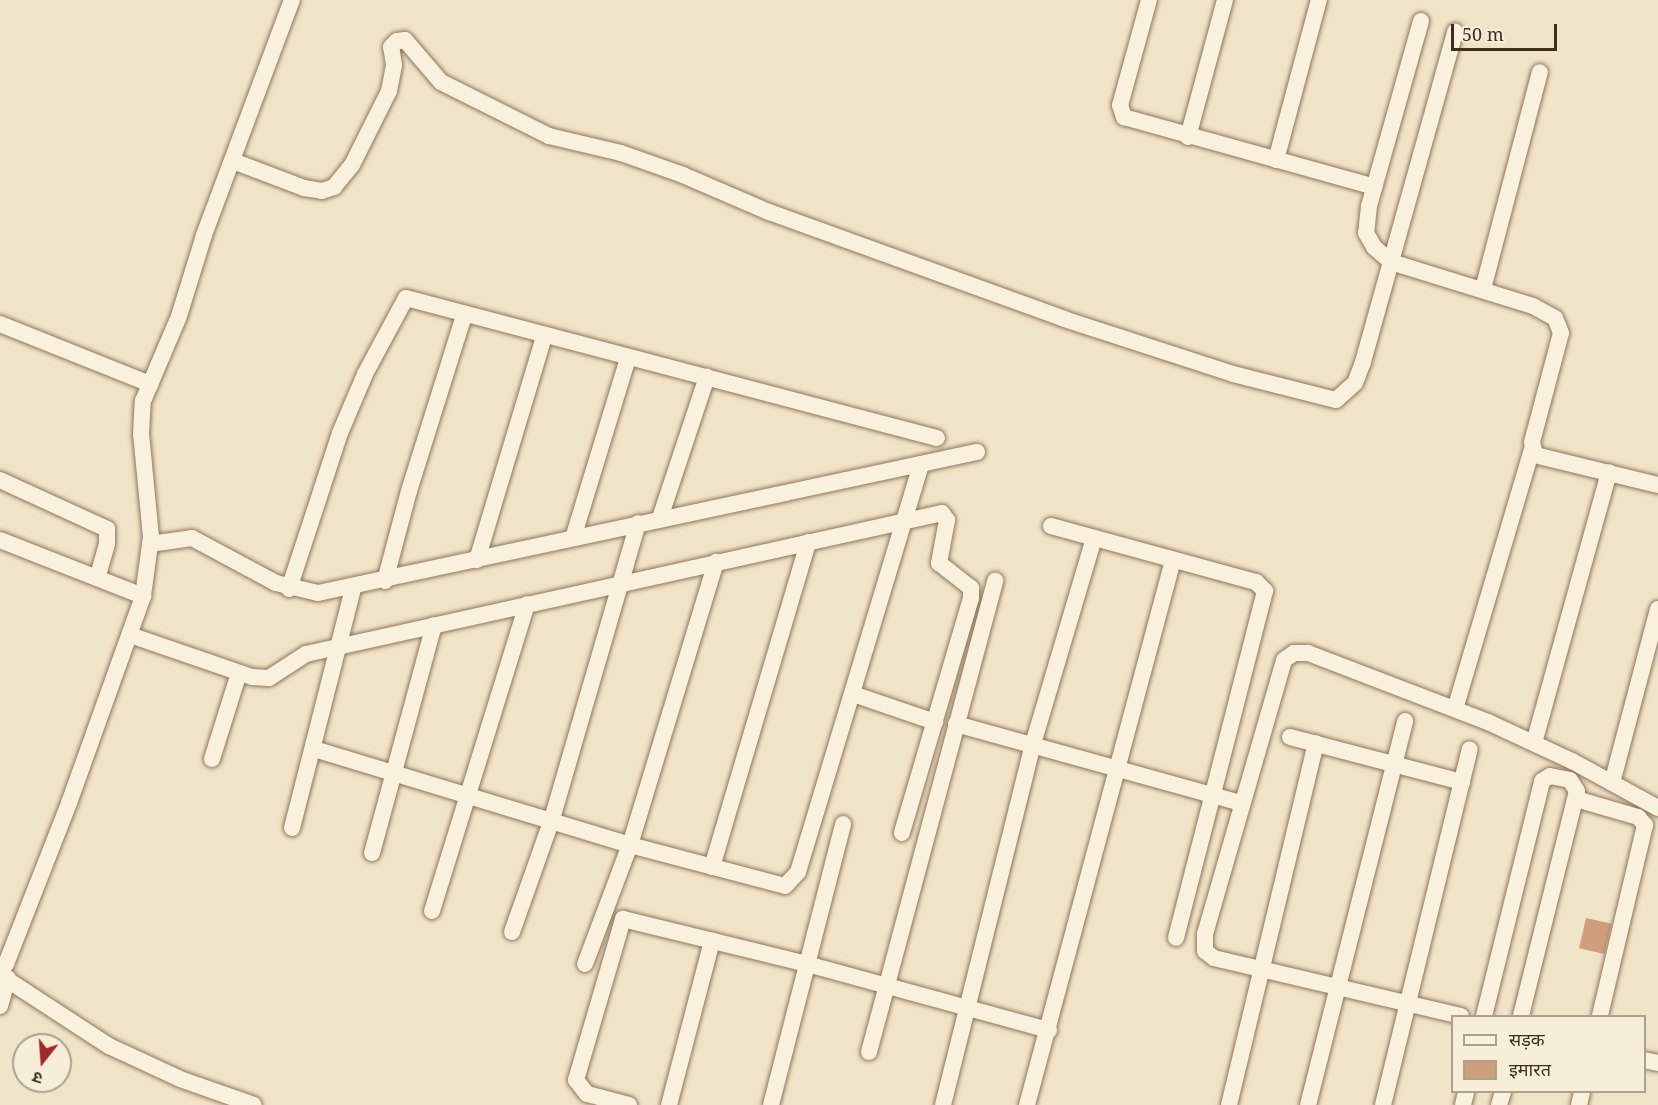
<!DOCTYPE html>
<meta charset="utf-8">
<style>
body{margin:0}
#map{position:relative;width:1658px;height:1105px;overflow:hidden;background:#f0e4c8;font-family:"Noto Serif","Noto Sans Devanagari",serif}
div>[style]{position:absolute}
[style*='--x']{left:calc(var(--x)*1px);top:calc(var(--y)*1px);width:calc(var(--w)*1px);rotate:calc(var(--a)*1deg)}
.building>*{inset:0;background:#cf9f7d;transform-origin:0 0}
.roads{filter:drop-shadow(0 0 2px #8d765c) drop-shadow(0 0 2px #8d765c)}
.minor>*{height:16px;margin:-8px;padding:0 8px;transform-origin:8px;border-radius:8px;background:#faf1dc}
span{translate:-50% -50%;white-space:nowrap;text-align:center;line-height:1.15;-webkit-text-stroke:4.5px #f7eed8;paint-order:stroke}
.legend{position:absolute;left:1451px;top:1015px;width:195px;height:78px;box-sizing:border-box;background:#f7eed8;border:2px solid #ada18e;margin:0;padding:8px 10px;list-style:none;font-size:18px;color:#3d2e20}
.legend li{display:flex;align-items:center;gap:12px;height:30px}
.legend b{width:30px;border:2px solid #ada18e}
.north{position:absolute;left:12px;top:1033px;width:60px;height:60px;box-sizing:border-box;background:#f7eed8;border:2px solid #ada18e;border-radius:50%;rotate:197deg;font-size:16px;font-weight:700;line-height:24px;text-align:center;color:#3d2e20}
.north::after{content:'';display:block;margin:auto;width:21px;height:27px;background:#9e2a2b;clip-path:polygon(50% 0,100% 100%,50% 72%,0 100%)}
.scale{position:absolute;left:1451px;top:24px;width:106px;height:27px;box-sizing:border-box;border:3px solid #3d2e20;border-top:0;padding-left:8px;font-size:18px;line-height:21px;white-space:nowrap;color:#3d2e20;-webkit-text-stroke:4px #f7eed8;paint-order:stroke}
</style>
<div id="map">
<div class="building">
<div style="left:1586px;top:918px;width:26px;height:31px;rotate:13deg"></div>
</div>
<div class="roads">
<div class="minor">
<div style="--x:1149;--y:0;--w:109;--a:105.4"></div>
<div style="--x:1120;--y:105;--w:13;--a:72"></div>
<div style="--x:1124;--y:117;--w:260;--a:15.6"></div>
<div style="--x:1421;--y:21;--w:192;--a:105.7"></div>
<div style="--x:1369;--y:206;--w:27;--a:96"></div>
<div style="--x:1366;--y:233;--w:16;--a:60"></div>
<div style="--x:1374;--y:247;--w:23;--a:41"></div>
<div style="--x:1391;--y:262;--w:149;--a:17.2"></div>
<div style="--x:1533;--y:306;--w:25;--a:29"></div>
<div style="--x:1555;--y:318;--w:16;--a:68"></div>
<div style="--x:1561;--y:333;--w:113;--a:104.9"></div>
<div style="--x:1532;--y:442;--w:13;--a:77"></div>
<div style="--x:1535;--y:455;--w:127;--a:13.7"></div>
<div style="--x:1188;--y:137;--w:142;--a:-74.9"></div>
<div style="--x:1276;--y:160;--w:166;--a:-75"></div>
<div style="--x:233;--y:161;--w:76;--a:20.8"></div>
<div style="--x:304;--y:188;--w:18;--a:9"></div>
<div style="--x:322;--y:191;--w:13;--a:-18"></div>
<div style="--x:334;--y:187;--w:28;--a:-51"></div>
<div style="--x:352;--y:165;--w:83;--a:-63.4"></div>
<div style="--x:389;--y:91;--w:26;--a:-79"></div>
<div style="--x:394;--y:65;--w:18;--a:-99"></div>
<div style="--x:391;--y:47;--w:8;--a:-45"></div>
<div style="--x:397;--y:41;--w:8;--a:-7"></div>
<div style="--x:405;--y:40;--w:55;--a:49.4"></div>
<div style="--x:441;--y:82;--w:121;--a:26.6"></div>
<div style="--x:549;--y:136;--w:74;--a:13.3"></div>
<div style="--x:621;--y:153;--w:66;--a:19.5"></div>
<div style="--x:683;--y:175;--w:94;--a:23.3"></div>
<div style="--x:769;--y:212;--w:314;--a:19.9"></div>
<div style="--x:1064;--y:319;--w:178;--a:18"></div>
<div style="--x:1233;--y:374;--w:106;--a:14.2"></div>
<div style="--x:1336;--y:400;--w:25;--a:-42"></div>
<div style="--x:1355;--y:383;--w:22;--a:-69"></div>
<div style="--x:1363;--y:362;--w:343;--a:-74.4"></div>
<div style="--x:1483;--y:289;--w:224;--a:-75.3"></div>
<div style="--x:0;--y:324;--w:162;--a:21.8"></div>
<div style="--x:0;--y:480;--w:118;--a:24.6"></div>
<div style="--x:107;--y:529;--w:15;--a:90"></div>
<div style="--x:107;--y:544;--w:35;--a:106"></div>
<div style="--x:660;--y:518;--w:149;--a:-71.6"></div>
<div style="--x:1051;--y:526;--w:213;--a:15.3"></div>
<div style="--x:1256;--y:582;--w:13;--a:45"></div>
<div style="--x:1265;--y:591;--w:358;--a:104.4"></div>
<div style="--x:573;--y:538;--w:188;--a:-73"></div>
<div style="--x:0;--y:540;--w:154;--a:21.4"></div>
<div style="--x:150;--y:544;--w:42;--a:-8.1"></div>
<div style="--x:192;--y:538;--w:95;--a:28.2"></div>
<div style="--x:276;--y:583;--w:43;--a:13.4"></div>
<div style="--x:318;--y:593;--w:674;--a:-12.08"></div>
<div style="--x:477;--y:560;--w:234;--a:-73.3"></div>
<div style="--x:385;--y:581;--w:93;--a:-75.1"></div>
<div style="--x:409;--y:491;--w:184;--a:-72.6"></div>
<div style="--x:289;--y:589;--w:164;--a:-71.9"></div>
<div style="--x:340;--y:433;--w:64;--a:-67"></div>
<div style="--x:365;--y:374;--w:86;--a:-61.7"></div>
<div style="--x:406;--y:298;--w:549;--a:14.77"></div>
<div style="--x:130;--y:635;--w:129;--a:19"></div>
<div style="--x:252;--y:677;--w:17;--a:3"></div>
<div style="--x:269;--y:678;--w:44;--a:-33"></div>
<div style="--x:306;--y:654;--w:651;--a:-12.5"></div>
<div style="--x:942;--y:513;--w:9;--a:54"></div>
<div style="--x:947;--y:520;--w:44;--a:100.5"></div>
<div style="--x:939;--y:563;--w:41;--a:38"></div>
<div style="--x:971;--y:588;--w:10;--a:90"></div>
<div style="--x:971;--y:598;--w:245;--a:106.4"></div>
<div style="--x:853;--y:694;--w:87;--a:18.9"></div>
<div style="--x:1455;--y:709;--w:271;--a:-73.5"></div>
<div style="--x:956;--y:724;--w:296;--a:15.5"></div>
<div style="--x:1290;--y:737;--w:178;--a:14.7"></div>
<div style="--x:1534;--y:743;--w:281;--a:-74.5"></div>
<div style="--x:314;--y:749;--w:330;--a:16.9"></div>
<div style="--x:630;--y:845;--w:160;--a:14.8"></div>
<div style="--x:785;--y:886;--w:19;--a:-47"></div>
<div style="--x:798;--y:872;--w:426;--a:-73.2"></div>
<div style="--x:212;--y:759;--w:90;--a:-72.6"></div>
<div style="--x:1612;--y:783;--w:180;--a:-75.2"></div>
<div style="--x:1576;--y:799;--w:65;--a:16.2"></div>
<div style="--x:1638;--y:817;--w:11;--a:49"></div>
<div style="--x:1645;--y:825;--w:196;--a:103.3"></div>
<div style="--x:292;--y:828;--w:248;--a:-75.7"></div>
<div style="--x:372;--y:853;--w:236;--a:-74.8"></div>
<div style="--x:712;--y:867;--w:339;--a:-73.5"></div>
<div style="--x:432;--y:911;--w:321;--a:-72.8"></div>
<div style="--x:512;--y:932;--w:120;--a:-70.5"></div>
<div style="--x:552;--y:819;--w:308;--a:-73.8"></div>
<div style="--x:585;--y:964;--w:127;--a:-69.3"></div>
<div style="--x:630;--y:845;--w:296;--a:-73.1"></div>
<div style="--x:0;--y:970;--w:8;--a:-45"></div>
<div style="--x:6;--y:964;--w:173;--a:-68.6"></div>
<div style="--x:69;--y:803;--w:220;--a:-70.3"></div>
<div style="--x:143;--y:596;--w:60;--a:-82.3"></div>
<div style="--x:151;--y:537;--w:103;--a:-95.5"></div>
<div style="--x:141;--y:434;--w:33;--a:-87"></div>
<div style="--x:143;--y:401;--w:92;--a:-67"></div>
<div style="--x:179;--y:316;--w:85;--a:-72.8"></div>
<div style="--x:204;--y:235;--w:251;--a:-69.5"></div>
<div style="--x:0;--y:975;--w:130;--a:33.1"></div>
<div style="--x:109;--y:1046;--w:78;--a:24.9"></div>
<div style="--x:180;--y:1079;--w:78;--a:19.4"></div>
<div style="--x:0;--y:1006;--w:29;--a:-74"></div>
<div style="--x:1461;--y:1016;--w:254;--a:-166.8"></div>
<div style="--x:1214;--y:958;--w:11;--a:-142"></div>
<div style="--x:1205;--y:951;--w:17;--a:-90"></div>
<div style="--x:1205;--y:934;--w:285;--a:-73.9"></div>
<div style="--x:1284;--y:660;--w:12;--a:-35"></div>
<div style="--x:1294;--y:653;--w:14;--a:0"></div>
<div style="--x:1308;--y:653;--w:193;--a:21"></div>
<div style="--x:1488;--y:722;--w:93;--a:24.9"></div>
<div style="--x:1572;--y:761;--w:98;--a:28.7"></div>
<div style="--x:1484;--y:1016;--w:242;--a:-76.1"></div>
<div style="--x:1542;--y:781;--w:9;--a:-32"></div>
<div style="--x:1550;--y:776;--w:20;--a:11"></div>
<div style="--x:1570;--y:780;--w:13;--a:58"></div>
<div style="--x:1577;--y:791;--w:232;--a:104"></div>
<div style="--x:869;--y:1052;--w:488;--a:-75"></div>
<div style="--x:1644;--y:1060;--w:14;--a:12"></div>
<div style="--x:629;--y:1105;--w:43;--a:-165.3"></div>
<div style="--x:587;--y:1094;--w:18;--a:-128"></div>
<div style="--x:576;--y:1080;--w:168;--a:-73.7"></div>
<div style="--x:623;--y:919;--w:189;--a:13.7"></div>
<div style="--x:807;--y:964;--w:251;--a:15.3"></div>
<div style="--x:669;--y:1105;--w:170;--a:-75.3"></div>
<div style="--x:771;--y:1105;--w:290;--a:-75.6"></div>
<div style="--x:943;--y:1105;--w:372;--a:-76"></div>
<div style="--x:1033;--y:744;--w:215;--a:-73.5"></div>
<div style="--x:1027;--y:1105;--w:564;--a:-75"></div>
<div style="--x:1229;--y:1105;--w:372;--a:-76.5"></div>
<div style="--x:1308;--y:1105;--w:396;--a:-75.8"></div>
<div style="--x:1383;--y:1105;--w:366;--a:-76.3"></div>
<div style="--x:1463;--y:1105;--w:13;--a:-77"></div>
<div style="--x:1499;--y:1105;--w:14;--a:-73"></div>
<div style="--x:1579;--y:1105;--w:13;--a:-77"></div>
</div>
</div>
<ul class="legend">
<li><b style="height:8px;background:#faf1dc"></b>सड़क</li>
<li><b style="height:16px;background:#cf9f7d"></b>इमारत</li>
</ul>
<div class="north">उ</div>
<div class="scale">50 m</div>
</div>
